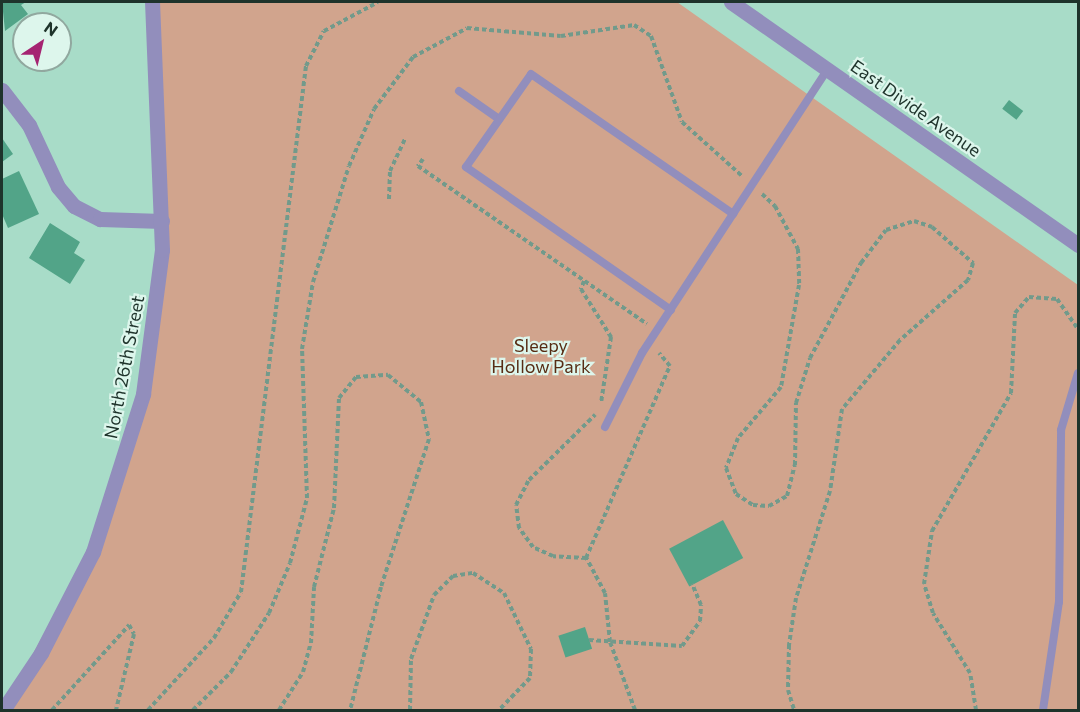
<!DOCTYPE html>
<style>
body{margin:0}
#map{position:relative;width:1080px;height:712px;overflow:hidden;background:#a8dcc8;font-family:Commissioner,sans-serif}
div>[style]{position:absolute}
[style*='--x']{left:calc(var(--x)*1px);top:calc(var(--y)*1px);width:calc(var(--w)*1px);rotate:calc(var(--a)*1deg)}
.green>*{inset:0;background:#d1a48d}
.building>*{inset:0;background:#52a488;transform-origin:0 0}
.path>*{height:4px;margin-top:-2px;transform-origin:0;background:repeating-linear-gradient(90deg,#729a8b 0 4.5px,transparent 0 7.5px)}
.service>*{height:8px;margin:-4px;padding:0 4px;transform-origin:4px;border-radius:4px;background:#928ebc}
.minor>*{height:15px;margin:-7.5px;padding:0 7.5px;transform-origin:7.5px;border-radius:7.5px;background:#928ebc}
.tertiary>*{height:15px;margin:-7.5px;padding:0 7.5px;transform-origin:7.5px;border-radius:7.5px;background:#928ebc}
span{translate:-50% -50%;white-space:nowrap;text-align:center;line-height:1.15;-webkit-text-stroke:4.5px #ddf6ec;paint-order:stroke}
.street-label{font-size:18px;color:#1e332b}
.park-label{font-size:18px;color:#572c13}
.frame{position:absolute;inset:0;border:3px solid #1e332b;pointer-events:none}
.north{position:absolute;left:12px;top:12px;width:60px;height:60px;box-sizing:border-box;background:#ddf6ec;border:2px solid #91a89f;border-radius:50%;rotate:35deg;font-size:16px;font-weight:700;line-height:24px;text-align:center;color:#1e332b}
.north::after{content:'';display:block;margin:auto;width:21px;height:27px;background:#a52472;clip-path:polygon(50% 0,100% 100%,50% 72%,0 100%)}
</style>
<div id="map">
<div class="green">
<div style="clip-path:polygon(156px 2px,677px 2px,1078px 285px,1078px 710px,3px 710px,109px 512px,157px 313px)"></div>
</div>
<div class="building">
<div style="clip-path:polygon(2px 2px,26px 2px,21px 5px,28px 14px,5px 31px)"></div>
<div style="left:1009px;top:100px;width:18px;height:11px;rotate:38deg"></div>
<div style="clip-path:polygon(2px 138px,13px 154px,2px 162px)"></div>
<div style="clip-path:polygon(19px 171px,39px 214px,8px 228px,2px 214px,2px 179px)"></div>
<div style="clip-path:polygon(50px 223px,80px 242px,74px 253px,85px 260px,70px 284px,29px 258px)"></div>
<div style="left:723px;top:520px;width:43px;height:61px;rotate:62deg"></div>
<div style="left:585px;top:627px;width:23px;height:28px;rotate:72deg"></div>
</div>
<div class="path">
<div style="--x:423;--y:159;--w:9;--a:126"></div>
<div style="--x:418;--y:166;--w:278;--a:34.6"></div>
<div style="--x:762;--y:194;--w:18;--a:43"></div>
<div style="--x:775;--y:206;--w:49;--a:61.9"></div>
<div style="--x:798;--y:249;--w:36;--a:88"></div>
<div style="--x:799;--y:285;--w:104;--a:100"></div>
<div style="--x:781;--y:387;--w:67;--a:130.1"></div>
<div style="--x:738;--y:438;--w:32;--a:112"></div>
<div style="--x:726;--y:468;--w:28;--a:69"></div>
<div style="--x:736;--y:494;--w:20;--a:33"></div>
<div style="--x:753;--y:505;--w:16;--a:4"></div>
<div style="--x:769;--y:506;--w:21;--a:-29"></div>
<div style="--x:787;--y:496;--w:32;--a:-76"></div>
<div style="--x:795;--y:465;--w:62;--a:-89.1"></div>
<div style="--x:796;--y:403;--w:47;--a:-72.7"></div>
<div style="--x:810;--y:358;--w:108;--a:-61.8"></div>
<div style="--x:861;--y:263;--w:41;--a:-52.9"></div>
<div style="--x:886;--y:230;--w:29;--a:-18"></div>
<div style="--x:914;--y:221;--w:19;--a:18"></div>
<div style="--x:932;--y:227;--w:55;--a:41.3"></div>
<div style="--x:973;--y:263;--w:18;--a:106"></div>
<div style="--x:968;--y:280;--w:91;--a:138.6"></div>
<div style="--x:900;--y:340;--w:90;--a:130"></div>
<div style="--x:842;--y:409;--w:83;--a:98.3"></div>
<div style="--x:830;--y:491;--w:112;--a:107.6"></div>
<div style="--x:796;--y:598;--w:48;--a:98.5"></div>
<div style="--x:789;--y:645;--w:45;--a:91.3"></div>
<div style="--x:788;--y:690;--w:21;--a:73"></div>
<div style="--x:389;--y:199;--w:28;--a:-88"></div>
<div style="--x:390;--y:171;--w:35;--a:-65"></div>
<div style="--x:584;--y:281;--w:9;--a:111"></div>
<div style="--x:581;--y:289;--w:57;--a:58"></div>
<div style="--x:611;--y:337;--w:67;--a:98.6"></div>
<div style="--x:586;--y:558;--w:33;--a:-177"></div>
<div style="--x:553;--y:556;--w:22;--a:-156"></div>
<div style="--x:533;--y:547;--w:24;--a:-126"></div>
<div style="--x:519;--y:528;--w:23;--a:-97"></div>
<div style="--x:516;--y:505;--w:28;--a:-63"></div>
<div style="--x:529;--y:480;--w:93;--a:-44.6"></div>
<div style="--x:589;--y:640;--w:93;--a:3.7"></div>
<div style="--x:682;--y:646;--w:31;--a:-54"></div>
<div style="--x:700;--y:621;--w:16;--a:-86"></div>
<div style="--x:701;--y:605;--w:23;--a:-113"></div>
<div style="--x:52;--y:710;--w:115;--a:-47.8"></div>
<div style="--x:129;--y:625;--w:10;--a:61"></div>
<div style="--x:134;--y:634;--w:78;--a:103.3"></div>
<div style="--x:148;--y:710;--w:98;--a:-47.5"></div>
<div style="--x:214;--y:638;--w:53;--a:-59.6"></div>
<div style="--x:241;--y:592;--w:530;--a:-82.96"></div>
<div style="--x:306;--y:66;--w:39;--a:-63"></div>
<div style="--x:324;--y:31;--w:61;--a:-28.2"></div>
<div style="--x:193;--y:710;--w:54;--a:-45"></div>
<div style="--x:231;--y:672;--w:70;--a:-57.2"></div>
<div style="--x:269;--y:613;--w:54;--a:-67.2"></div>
<div style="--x:290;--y:563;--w:67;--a:-75.3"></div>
<div style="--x:307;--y:498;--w:149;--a:-91.9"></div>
<div style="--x:302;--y:349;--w:68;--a:-80.7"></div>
<div style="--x:313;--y:282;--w:121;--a:-72.8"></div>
<div style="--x:349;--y:166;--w:62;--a:-66.3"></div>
<div style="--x:374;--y:109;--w:65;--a:-53.1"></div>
<div style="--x:413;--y:57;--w:61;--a:-28.2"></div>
<div style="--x:467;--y:28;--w:94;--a:4.9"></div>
<div style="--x:561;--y:36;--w:74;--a:-8.6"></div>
<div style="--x:634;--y:25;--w:20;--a:33"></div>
<div style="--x:651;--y:36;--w:91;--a:70.2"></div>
<div style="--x:682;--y:122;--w:82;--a:42"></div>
<div style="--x:279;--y:710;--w:45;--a:-57.7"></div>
<div style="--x:303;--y:672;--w:30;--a:-75"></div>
<div style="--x:311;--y:643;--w:56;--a:-86.9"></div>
<div style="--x:314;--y:587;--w:81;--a:-75.8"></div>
<div style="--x:334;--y:508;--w:110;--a:-87.4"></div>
<div style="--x:339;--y:398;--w:27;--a:-51"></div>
<div style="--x:356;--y:377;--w:32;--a:-4"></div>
<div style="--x:388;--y:375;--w:43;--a:39.3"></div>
<div style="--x:421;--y:402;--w:38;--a:78"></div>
<div style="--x:429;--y:439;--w:156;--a:108"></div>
<div style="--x:381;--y:587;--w:127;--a:104.1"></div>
<div style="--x:410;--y:710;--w:51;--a:-88.9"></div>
<div style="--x:411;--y:659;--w:68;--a:-70.2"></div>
<div style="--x:434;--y:595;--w:27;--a:-45"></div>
<div style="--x:453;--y:576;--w:20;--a:-9"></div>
<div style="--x:473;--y:573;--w:37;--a:33"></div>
<div style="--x:504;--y:593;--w:62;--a:64.3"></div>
<div style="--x:531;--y:649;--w:29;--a:92"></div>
<div style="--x:530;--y:678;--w:45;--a:134.1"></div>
<div style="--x:635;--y:710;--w:72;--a:-110.2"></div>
<div style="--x:610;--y:642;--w:49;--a:-95.8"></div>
<div style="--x:605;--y:593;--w:40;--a:-118"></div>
<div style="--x:586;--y:558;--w:210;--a:-66.4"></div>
<div style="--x:670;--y:366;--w:17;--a:-130"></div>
<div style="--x:976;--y:710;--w:37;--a:-99"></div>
<div style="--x:970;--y:673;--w:70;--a:-121.7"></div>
<div style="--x:933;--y:613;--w:30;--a:-107"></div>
<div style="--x:924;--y:584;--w:54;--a:-81.4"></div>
<div style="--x:932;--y:531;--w:159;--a:-60.2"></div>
<div style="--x:1011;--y:393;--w:80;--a:-87.1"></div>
<div style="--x:1015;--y:313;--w:21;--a:-49"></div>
<div style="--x:1029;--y:297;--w:28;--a:4"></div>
<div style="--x:1057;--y:299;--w:37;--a:55"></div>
</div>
<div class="service">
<div style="--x:459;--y:91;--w:49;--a:35"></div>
<div style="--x:671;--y:310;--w:250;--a:-145.1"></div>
<div style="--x:466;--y:167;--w:113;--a:-55"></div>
<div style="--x:531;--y:74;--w:246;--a:34.7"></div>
<div style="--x:605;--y:427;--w:83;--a:-63.4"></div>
<div style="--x:642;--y:353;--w:338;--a:-56.8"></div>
<div style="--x:1043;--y:710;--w:109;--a:-81.6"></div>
<div style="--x:1059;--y:602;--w:172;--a:-89.3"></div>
<div style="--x:1061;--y:430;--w:59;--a:-73.4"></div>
</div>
<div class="minor">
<div style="--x:2;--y:90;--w:44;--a:52.4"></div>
<div style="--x:29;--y:125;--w:68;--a:64.9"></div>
<div style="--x:58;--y:187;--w:25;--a:50"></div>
<div style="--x:74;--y:206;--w:29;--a:27"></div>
<div style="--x:100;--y:219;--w:62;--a:1.8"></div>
<div style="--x:3;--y:710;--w:69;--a:-56.3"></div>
<div style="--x:41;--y:653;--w:114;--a:-62.8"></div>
<div style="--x:93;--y:552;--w:166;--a:-72.4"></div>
<div style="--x:143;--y:394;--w:145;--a:-82.5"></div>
<div style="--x:162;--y:250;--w:248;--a:-92.3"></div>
</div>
<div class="tertiary">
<div style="--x:731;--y:2;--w:424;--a:35"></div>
</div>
<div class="street-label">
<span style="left:916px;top:108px;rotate:35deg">East Divide Avenue</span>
<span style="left:124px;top:367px;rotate:-79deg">North 26th Street</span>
</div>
<div class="park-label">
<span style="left:541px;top:356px">Sleepy<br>Hollow Park</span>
</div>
<div class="frame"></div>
<div class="north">N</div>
</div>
